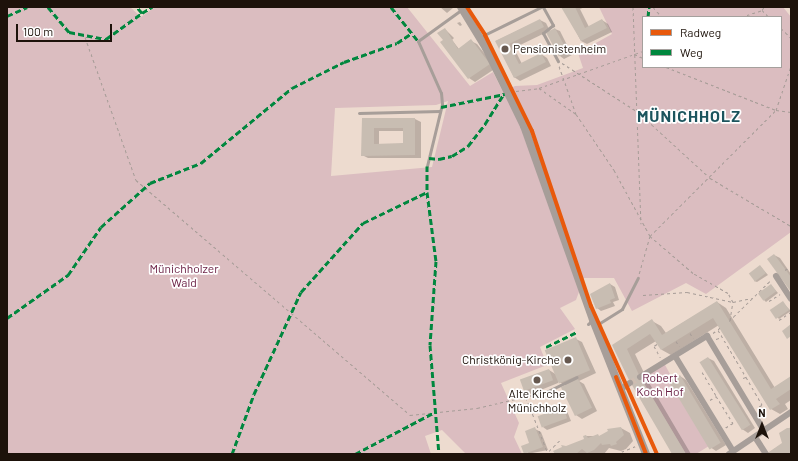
<!DOCTYPE html>
<meta charset="utf-8">
<style>
body{margin:0}
#map{position:relative;width:798px;height:461px;overflow:hidden;background:#eddbcf;font-family:Barlow,sans-serif}
div>[style]{position:absolute}
[style*='--x']{left:calc(var(--x)*1px);top:calc(var(--y)*1px);width:calc(var(--w)*1px);rotate:calc(var(--a)*1deg)}
.green>*{inset:0;background:#dbbdc0}
.shadow>*{inset:0;background:#0003}
.building>*{inset:0;background:#c8bdb2;transform-origin:0 0}
.minor-tunnel>*{height:6px;margin-top:-3px;transform-origin:0;background:repeating-linear-gradient(90deg,#cebdb1 0 6px,transparent 0 9px)}
.path>*{height:1px;margin-top:-0.5px;transform-origin:0;background:repeating-linear-gradient(90deg,#a69c97 0 3px,transparent 0 6px)}
.service>*{height:3px;margin:-1.5px;padding:0 1.5px;transform-origin:1.5px;border-radius:1.5px;background:#a79e99}
.minor>*{height:6px;margin:-3px;padding:0 3px;transform-origin:3px;border-radius:3px;background:#a79e99}
.tertiary>*{height:8px;margin:-4px;padding:0 4px;transform-origin:4px;border-radius:4px;background:#a79e99}
.quiet>*{height:3px;margin-top:-1.5px;transform-origin:0;background:repeating-linear-gradient(90deg,#00873e 0 6px,transparent 0 9px)}
.cycleway>*{height:4px;margin:-2px;padding:0 2px;transform-origin:2px;border-radius:2px;background:#e8590c}
.dots>*{width:11px;height:11px;translate:-50% -50%;box-sizing:border-box;border:2px solid #fff;border-radius:50%}
span{translate:-50% -50%;white-space:nowrap;text-align:center;line-height:1.15;-webkit-text-stroke:3.5px #fff;paint-order:stroke}
.poi-label{font-size:12px;color:#1d120a}
.left{translate:0 -50%;text-align:left}
.right{translate:-100% -50%;text-align:right}
.park-label{font-size:12px;color:#6b2145}
.district-label{font-size:16px;color:#1c555e;font-weight:700;letter-spacing:1px}
.frame{position:absolute;inset:0;border:8px solid #1d120a;pointer-events:none}
.legend{position:absolute;left:642px;top:16px;width:140px;height:52px;box-sizing:border-box;background:#fff;border:1px solid #a5a09d;margin:0;padding:5px 7px;list-style:none;font-size:12px;color:#1d120a}
.legend li{display:flex;align-items:center;gap:8px;height:20px}
.legend b{width:20px;border:1px solid #a5a09d}
.north{position:absolute;left:742px;top:405px;width:40px;height:40px;-webkit-text-stroke:3px #fff;paint-order:stroke;rotate:0deg;font-size:11px;font-weight:700;line-height:16px;text-align:center;color:#1d120a}
.north::after{content:'';display:block;margin:auto;width:14px;height:18px;background:#1d120a;clip-path:polygon(50% 0,100% 100%,50% 72%,0 100%)}
.scale{position:absolute;left:16px;top:24px;width:96px;height:18px;box-sizing:border-box;border:2px solid #1d120a;border-top:0;padding-left:5px;font-size:12px;line-height:14px;white-space:nowrap;color:#1d120a;-webkit-text-stroke:3px #fff;paint-order:stroke}
</style>
<div id="map">
<div class="green">
<div style="clip-path:polygon(evenodd,7px 7px,130px 7px,141px 17px,155px 7px,407px 7px,470px 86px,493px 72px,503px 92px,515px 86px,537px 85px,583px 68px,578px 53px,612px 34px,599px 7px,783px 7px,791px 17px,791px 232px,706px 294px,686px 283px,632px 311px,614px 278px,584px 278px,576px 300px,560px 308px,575px 329px,540px 347px,547px 365px,501px 383px,519px 423px,514px 437px,522px 454px,466px 454px,442px 430px,425px 436px,431px 454px,7px 454px,7px 7px,643px 17px,781px 17px,781px 67px,643px 67px,643px 17px,7px 7px,448px 101px,432px 167px,331px 176px,335px 108px,436px 105px,448px 101px)"></div>
<div style="clip-path:polygon(664px 363px,709px 446px,696px 454px,686px 454px,642px 380px)"></div>
</div>
<div class="shadow">
<div style="clip-path:polygon(440px 7px,452px 7px,453px 8px,447px 13px)"></div>
<div style="clip-path:polygon(563px 7px,585px 7px,580px 9px,589px 27px,602px 20px,608px 24px,612px 32px,587px 44px,581px 41px)"></div>
<div style="clip-path:polygon(540px 20px,546px 23px,550px 31px,555px 29px,560px 31px,572px 55px,564px 59px,560px 56px,547px 32px,514px 48px,522px 64px,541px 54px,547px 58px,551px 66px,520px 81px,514px 77px,496px 41px)"></div>
<div style="clip-path:polygon(460px 22px,462px 25px,460px 26px,457px 23px)"></div>
<div style="clip-path:polygon(445px 29px,454px 38px,452px 40px,459px 49px,471px 41px,477px 44px,496px 68px,475px 82px,469px 78px)"></div>
<div style="clip-path:polygon(evenodd,363px 119px,415px 119px,421px 122px,421px 158px,368px 158px,362px 155px,363px 119px,379px 131px,404px 131px,404px 144px,379px 145px,379px 131px)"></div>
<div style="clip-path:polygon(774px 255px,780px 258px,791px 274px,791px 291px)"></div>
<div style="clip-path:polygon(760px 266px,768px 275px,757px 282px,754px 281px)"></div>
<div style="clip-path:polygon(610px 284px,615px 287px,619px 300px,613px 302px,615px 306px,601px 311px,597px 308px)"></div>
<div style="clip-path:polygon(771px 285px,778px 293px,766px 302px,764px 300px)"></div>
<div style="clip-path:polygon(717px 302px,726px 308px,775px 388px,791px 377px,791px 400px,785px 404px,788px 409px,780px 414px,771px 409px,719px 325px,671px 355px,662px 350px,656px 341px,635px 354px,648px 381px,691px 454px,673px 454px,614px 345px,652px 321px,661px 326px,666px 333px)"></div>
<div style="clip-path:polygon(783px 303px,791px 311px,779px 319px,772px 311px)"></div>
<div style="clip-path:polygon(576px 339px,582px 342px,596px 373px,579px 381px,584px 384px,597px 411px,582px 419px,576px 415px,566px 386px,558px 381px,558px 383px,531px 394px,525px 390px,549px 370px,557px 375px)"></div>
<div style="clip-path:polygon(708px 358px,714px 361px,755px 428px,748px 433px,742px 429px,701px 362px)"></div>
<div style="clip-path:polygon(680px 376px,686px 380px,726px 445px,716px 451px,710px 447px)"></div>
<div style="clip-path:polygon(563px 408px,567px 411px,571px 421px,547px 430px,543px 427px)"></div>
<div style="clip-path:polygon(791px 427px,791px 454px,767px 454px,783px 443px,780px 434px)"></div>
<div style="clip-path:polygon(621px 428px,630px 433px,633px 441px,626px 449px,621px 451px,609px 448px,604px 454px,556px 454px,586px 439px,586px 436px,600px 436px)"></div>
<div style="clip-path:polygon(535px 429px,541px 432px,548px 450px,527px 454px)"></div>
</div>
<div class="building">
<div style="clip-path:polygon(561px 7px,575px 7px,585px 28px,602px 19px,607px 28px,581px 41px)"></div>
<div style="clip-path:polygon(540px 19px,544px 27px,509px 44px,519px 64px,541px 53px,546px 62px,514px 78px,495px 41px)"></div>
<div style="clip-path:polygon(445px 28px,458px 49px,471px 39px,490px 64px,468px 79px,440px 42px,443px 40px,437px 33px)"></div>
<div style="left:555px;top:28px;width:27px;height:10px;rotate:62deg"></div>
<div style="clip-path:polygon(evenodd,362px 118px,415px 118px,415px 155px,361px 156px,362px 118px,374px 128px,403px 128px,403px 143px,374px 144px,374px 128px)"></div>
<div style="clip-path:polygon(774px 254px,791px 277px,791px 292px,767px 259px)"></div>
<div style="left:760px;top:265px;width:10px;height:14px;rotate:53deg"></div>
<div style="clip-path:polygon(610px 283px,615px 298px,610px 300px,611px 303px,596px 309px,590px 294px)"></div>
<div style="left:771px;top:284px;width:9px;height:16px;rotate:54deg"></div>
<div style="clip-path:polygon(717px 301px,771px 389px,791px 376px,791px 389px,776px 399px,780px 404px,770px 410px,713px 318px,661px 350px,650px 334px,627px 349px,639px 375px,686px 454px,672px 454px,629px 380px,612px 345px,652px 319px,662px 335px)"></div>
<div style="left:783px;top:301px;width:11px;height:16px;rotate:56deg"></div>
<div style="clip-path:polygon(791px 324px,791px 336px,787px 339px,782px 331px)"></div>
<div style="left:576px;top:337px;width:36px;height:34px;rotate:67deg"></div>
<div style="left:708px;top:357px;width:80px;height:10px;rotate:58deg"></div>
<div style="left:549px;top:369px;width:12px;height:31px;rotate:70deg"></div>
<div style="left:680px;top:375px;width:79px;height:13px;rotate:59deg"></div>
<div style="left:578px;top:379px;width:32px;height:19px;rotate:64deg"></div>
<div style="left:563px;top:407px;width:12px;height:27px;rotate:70deg"></div>
<div style="clip-path:polygon(535px 427px,543px 447px,524px 454px,521px 446px,529px 443px,525px 431px)"></div>
<div style="clip-path:polygon(621px 427px,624px 435px,616px 442px,617px 444px,611px 446px,610px 444px,602px 445px,601px 443px,594px 450px,587px 453px,582px 449px,576px 454px,555px 454px,553px 451px,562px 447px,561px 445px,566px 446px,584px 439px,583px 436px,586px 435px,588px 438px,598px 434px,599px 436px,608px 431px,607px 429px)"></div>
<div style="clip-path:polygon(787px 428px,791px 428px,791px 453px,766px 454px,782px 443px,779px 433px)"></div>
</div>
<div class="minor-tunnel">
<div style="--x:630;--y:383;--w:12;--a:-31"></div>
</div>
<div class="path">
<div style="--x:633;--y:7;--w:217;--a:87.9"></div>
<div style="--x:653;--y:7;--w:13;--a:48"></div>
<div style="--x:790;--y:7;--w:3;--a:72"></div>
<div style="--x:762;--y:10;--w:4;--a:-56"></div>
<div style="--x:741;--y:17;--w:22;--a:-18"></div>
<div style="--x:762;--y:10;--w:10;--a:45"></div>
<div style="--x:781;--y:28;--w:14;--a:45"></div>
<div style="--x:85;--y:37;--w:152;--a:70.4"></div>
<div style="--x:136;--y:180;--w:361;--a:40.6"></div>
<div style="--x:410;--y:415;--w:67;--a:-6"></div>
<div style="--x:477;--y:408;--w:66;--a:-13.2"></div>
<div style="--x:634;--y:54;--w:10;--a:24"></div>
<div style="--x:562;--y:63;--w:90;--a:32.8"></div>
<div style="--x:638;--y:112;--w:98;--a:42.5"></div>
<div style="--x:710;--y:178;--w:94;--a:30.7"></div>
<div style="--x:559;--y:66;--w:51;--a:70.5"></div>
<div style="--x:576;--y:114;--w:68;--a:55.8"></div>
<div style="--x:614;--y:170;--w:75;--a:61.4"></div>
<div style="--x:650;--y:236;--w:40;--a:106"></div>
<div style="--x:666;--y:67;--w:118;--a:21.4"></div>
<div style="--x:776;--y:110;--w:15;--a:8"></div>
<div style="--x:539;--y:88;--w:45;--a:35.1"></div>
<div style="--x:516;--y:91;--w:23;--a:-7"></div>
<div style="--x:539;--y:88;--w:110;--a:-19.6"></div>
<div style="--x:785;--y:270;--w:7;--a:-34"></div>
<div style="--x:643;--y:295;--w:44;--a:-3.9"></div>
<div style="--x:687;--y:292;--w:47;--a:12.3"></div>
<div style="--x:733;--y:302;--w:19;--a:-12"></div>
<div style="--x:769;--y:301;--w:13;--a:-32"></div>
<div style="--x:730;--y:320;--w:18;--a:-81"></div>
<div style="--x:733;--y:302;--w:10;--a:-119"></div>
<div style="--x:728;--y:293;--w:40;--a:-150.3"></div>
<div style="--x:693;--y:273;--w:57;--a:-139.3"></div>
<div style="--x:650;--y:236;--w:178;--a:-45"></div>
<div style="--x:776;--y:110;--w:46;--a:-71.2"></div>
<div style="--x:779;--y:320;--w:14;--a:-34"></div>
<div style="--x:729;--y:321;--w:57;--a:-44.3"></div>
<div style="--x:718;--y:330;--w:55;--a:59.2"></div>
<div style="--x:746;--y:377;--w:6;--a:162"></div>
<div style="--x:690;--y:333;--w:6;--a:59"></div>
<div style="--x:713;--y:333;--w:9;--a:-36"></div>
<div style="--x:716;--y:339;--w:6;--a:-18"></div>
<div style="--x:676;--y:341;--w:6;--a:59"></div>
<div style="--x:657;--y:344;--w:4;--a:146"></div>
<div style="--x:654;--y:346;--w:13;--a:61"></div>
<div style="--x:702;--y:372;--w:27;--a:59"></div>
<div style="--x:746;--y:377;--w:32;--a:60"></div>
<div style="--x:762;--y:405;--w:4;--a:153"></div>
<div style="--x:526;--y:397;--w:61;--a:68.9"></div>
<div style="--x:710;--y:400;--w:7;--a:-34"></div>
<div style="--x:716;--y:396;--w:32;--a:58"></div>
<div style="--x:733;--y:423;--w:9;--a:148"></div>
<div style="--x:549;--y:451;--w:17;--a:-45"></div>
<div style="--x:616;--y:454;--w:22;--a:-22"></div>
</div>
<div class="service">
<div style="--x:543;--y:7;--w:21;--a:61"></div>
<div style="--x:553;--y:25;--w:13;--a:141"></div>
<div style="--x:543;--y:33;--w:32;--a:62"></div>
<div style="--x:480;--y:37;--w:68;--a:-26.2"></div>
<div style="--x:359;--y:113;--w:81;--a:-1.4"></div>
<div style="--x:427;--y:166;--w:64;--a:-76.4"></div>
<div style="--x:442;--y:104;--w:11;--a:-95"></div>
<div style="--x:441;--y:93;--w:57;--a:-113.9"></div>
<div style="--x:418;--y:41;--w:53;--a:-35.8"></div>
<div style="--x:588;--y:324;--w:6;--a:-39"></div>
<div style="--x:595;--y:326;--w:32;--a:-32"></div>
<div style="--x:622;--y:309;--w:35;--a:-63"></div>
<div style="--x:546;--y:392;--w:34;--a:-26"></div>
<div style="--x:438;--y:454;--w:1;--a:0"></div>
</div>
<div class="minor">
<div style="--x:776;--y:276;--w:27;--a:57"></div>
<div style="--x:675;--y:356;--w:111;--a:58.6"></div>
<div style="--x:640;--y:377;--w:79;--a:-31.5"></div>
<div style="--x:707;--y:336;--w:111;--a:59"></div>
<div style="--x:621;--y:389;--w:11;--a:-34"></div>
<div style="--x:755;--y:437;--w:20;--a:57"></div>
<div style="--x:729;--y:454;--w:75;--a:-34.1"></div>
</div>
<div class="tertiary">
<div style="--x:461;--y:7;--w:48;--a:58.6"></div>
<div style="--x:486;--y:48;--w:87;--a:64"></div>
<div style="--x:524;--y:126;--w:206;--a:70.4"></div>
<div style="--x:593;--y:320;--w:144;--a:68.4"></div>
</div>
<div class="quiet">
<div style="--x:48;--y:7;--w:33;--a:50"></div>
<div style="--x:69;--y:32;--w:38;--a:11"></div>
<div style="--x:106;--y:39;--w:44;--a:-35.8"></div>
<div style="--x:142;--y:13;--w:8;--a:-130"></div>
<div style="--x:391;--y:7;--w:43;--a:51.5"></div>
<div style="--x:142;--y:13;--w:12;--a:-31"></div>
<div style="--x:7;--y:16;--w:22;--a:-24"></div>
<div style="--x:648;--y:17;--w:10;--a:-84"></div>
<div style="--x:441;--y:107;--w:65;--a:-11.5"></div>
<div style="--x:429;--y:158;--w:10;--a:6"></div>
<div style="--x:439;--y:159;--w:13;--a:-13"></div>
<div style="--x:452;--y:156;--w:19;--a:-32"></div>
<div style="--x:468;--y:146;--w:28;--a:-52"></div>
<div style="--x:485;--y:124;--w:34;--a:-58"></div>
<div style="--x:427;--y:166;--w:26;--a:90"></div>
<div style="--x:427;--y:192;--w:70;--a:82.6"></div>
<div style="--x:436;--y:261;--w:84;--a:94.1"></div>
<div style="--x:430;--y:345;--w:109;--a:85.3"></div>
<div style="--x:7;--y:318;--w:75;--a:-35.2"></div>
<div style="--x:68;--y:275;--w:58;--a:-55.5"></div>
<div style="--x:101;--y:227;--w:66;--a:-41.9"></div>
<div style="--x:150;--y:183;--w:55;--a:-21.4"></div>
<div style="--x:201;--y:163;--w:118;--a:-39.5"></div>
<div style="--x:292;--y:88;--w:58;--a:-26.6"></div>
<div style="--x:344;--y:62;--w:56;--a:-19.7"></div>
<div style="--x:397;--y:43;--w:18;--a:-34"></div>
<div style="--x:546;--y:347;--w:34;--a:-26"></div>
<div style="--x:232;--y:454;--w:64;--a:-69.9"></div>
<div style="--x:254;--y:394;--w:112;--a:-65.3"></div>
<div style="--x:301;--y:292;--w:93;--a:-48.1"></div>
<div style="--x:363;--y:223;--w:71;--a:-25.8"></div>
<div style="--x:355;--y:454;--w:90;--a:-27.7"></div>
</div>
<div class="cycleway">
<div style="--x:467;--y:7;--w:33;--a:57"></div>
<div style="--x:485;--y:35;--w:107;--a:63.9"></div>
<div style="--x:532;--y:131;--w:185;--a:71.4"></div>
<div style="--x:591;--y:306;--w:162;--a:66"></div>
<div style="--x:616;--y:377;--w:83;--a:68.7"></div>
</div>
<div class="dots">
<div style="left:505px;top:49px;background:#66584f"></div>
<div style="left:568px;top:360px;background:#66584f"></div>
<div style="left:537px;top:380px;background:#66584f"></div>
</div>
<div class="poi-label">
<span class="left" style="left:513px;top:49px">Pensionistenheim</span>
<span class="right" style="left:560px;top:360px">Christkönig-Kirche</span>
<span style="left:537px;top:401px">Alte Kirche<br>Münichholz</span>
</div>
<div class="park-label">
<span style="left:184px;top:276px">Münichholzer<br>Wald</span>
<span style="left:660px;top:385px">Robert<br>Koch Hof</span>
</div>
<div class="district-label">
<span style="left:689px;top:116px">MÜNICHHOLZ</span>
</div>
<div class="frame"></div>
<ul class="legend">
<li><b style="height:5px;background:#e8590c"></b>Radweg</li>
<li><b style="height:5px;background:#00873e"></b>Weg</li>
</ul>
<div class="north">N</div>
<div class="scale">100 m</div>
</div>
